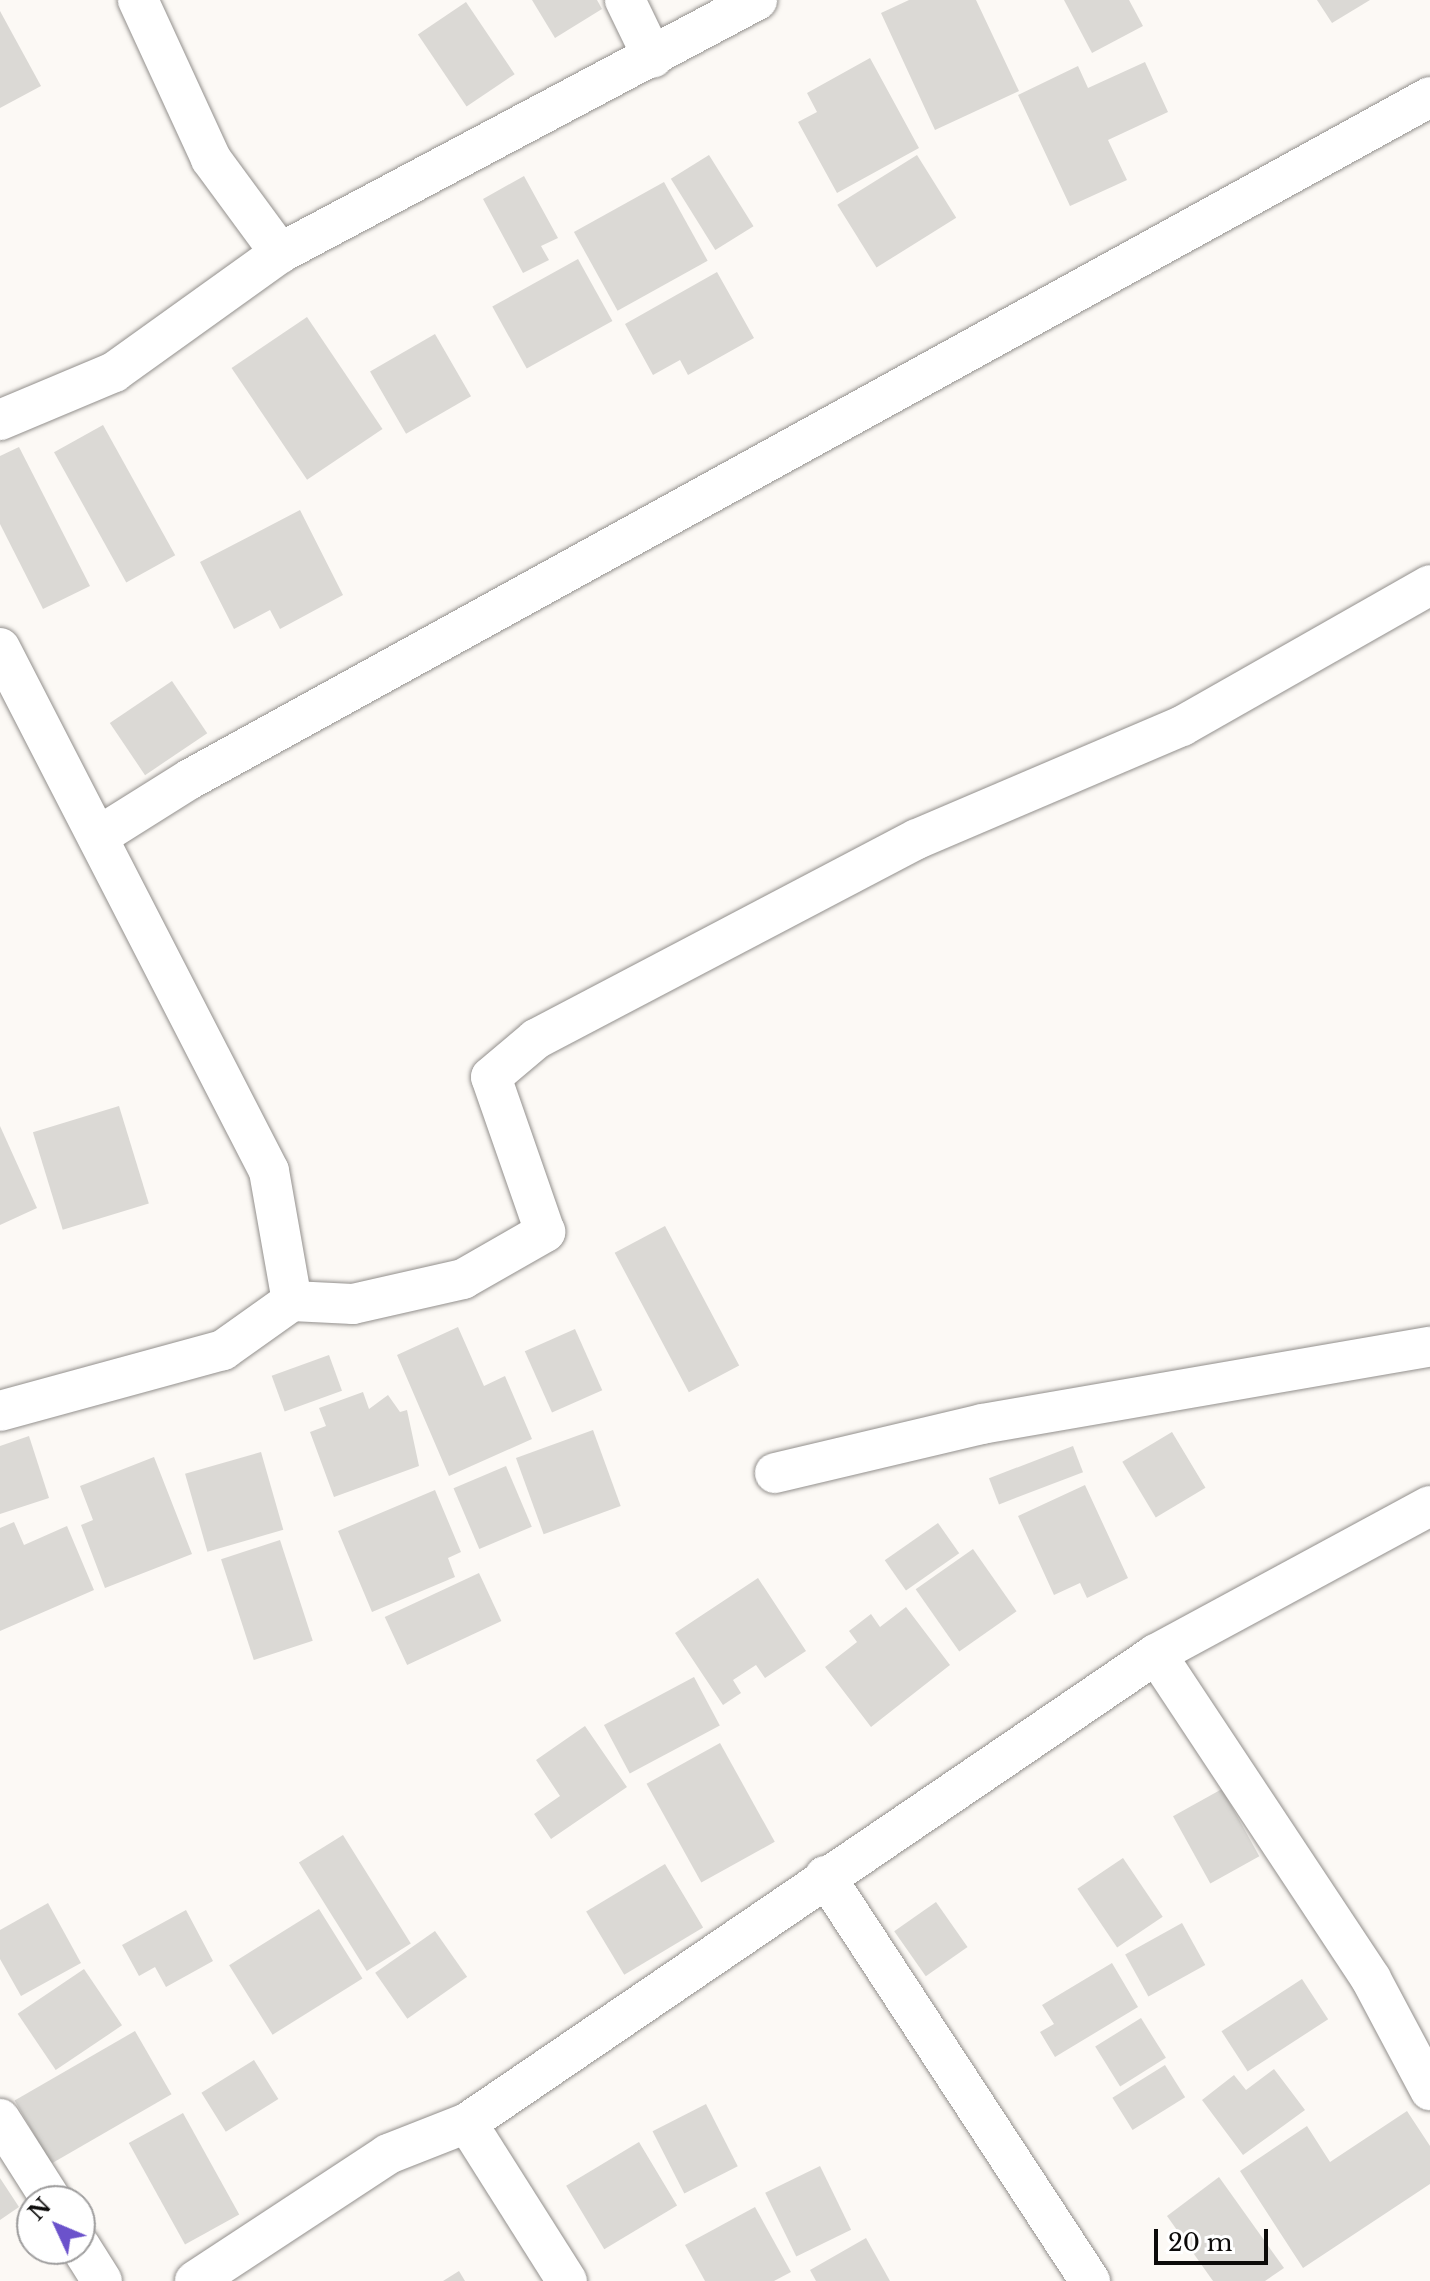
<!DOCTYPE html>
<style>
body{margin:0}
#map{position:relative;width:1430px;height:2281px;overflow:hidden;background:#fcf9f5;font-family:"Libre Baskerville",serif}
div>[style]{position:absolute}
[style*='--x']{left:calc(var(--x)*1px);top:calc(var(--y)*1px);width:calc(var(--w)*1px);rotate:calc(var(--a)*1deg)}
.building>*{inset:0;background:#dbd9d5;transform-origin:0 0}
.roads{filter:drop-shadow(0 0 2px #93908d) drop-shadow(0 0 2px #93908d)}
.minor>*{height:40px;margin:-20px;padding:0 20px;transform-origin:20px;border-radius:20px;background:#fff}
span{translate:-50% -50%;white-space:nowrap;text-align:center;line-height:1.15;-webkit-text-stroke:6px #fff;paint-order:stroke}
.north{position:absolute;left:16px;top:2185px;width:80px;height:80px;box-sizing:border-box;background:#fff;border:2px solid #9e9d9d;border-radius:50%;rotate:314deg;font-size:22px;font-weight:700;line-height:32px;text-align:center;color:#0c0b0a}
.north::after{content:'';display:block;margin:auto;width:28px;height:36px;background:#6b52cb;clip-path:polygon(50% 0,100% 100%,50% 72%,0 100%)}
.scale{position:absolute;left:1154px;top:2229px;width:114px;height:36px;box-sizing:border-box;border:4px solid #0c0b0a;border-top:0;padding-left:10px;font-size:24px;line-height:28px;white-space:nowrap;color:#0c0b0a;-webkit-text-stroke:6px #fff;paint-order:stroke}
</style>
<div id="map">
<div class="building">
<div style="clip-path:polygon(532px 0,597px 0,602px 9px,555px 38px)"></div>
<div style="clip-path:polygon(909px 0,976px 0,1019px 91px,935px 130px,881px 13px)"></div>
<div style="clip-path:polygon(1064px 0,1129px 0,1143px 26px,1092px 53px)"></div>
<div style="clip-path:polygon(1317px 0,1370px 0,1332px 23px)"></div>
<div style="left:466px;top:2px;width:87px;height:58px;rotate:56deg"></div>
<div style="clip-path:polygon(0 11px,41px 86px,0 108px)"></div>
<div style="clip-path:polygon(870px 58px,919px 148px,837px 193px,798px 122px,817px 112px,807px 93px)"></div>
<div style="clip-path:polygon(1145px 62px,1168px 112px,1108px 140px,1127px 180px,1070px 206px,1018px 95px,1078px 66px,1088px 88px)"></div>
<div style="left:709px;top:155px;width:84px;height:45px;rotate:58deg"></div>
<div style="left:917px;top:155px;width:74px;height:94px;rotate:58deg"></div>
<div style="clip-path:polygon(524px 176px,558px 238px,541px 246px,549px 260px,523px 273px,483px 199px)"></div>
<div style="left:664px;top:182px;width:90px;height:103px;rotate:61deg"></div>
<div style="left:578px;top:259px;width:71px;height:98px;rotate:61deg"></div>
<div style="clip-path:polygon(717px 272px,754px 338px,688px 375px,680px 360px,653px 375px,625px 324px)"></div>
<div style="left:307px;top:317px;width:135px;height:91px;rotate:56deg"></div>
<div style="left:435px;top:334px;width:72px;height:75px;rotate:60deg"></div>
<div style="left:103px;top:425px;width:149px;height:56px;rotate:61deg"></div>
<div style="clip-path:polygon(19px 447px,90px 586px,43px 609px,0 524px,0 456px)"></div>
<div style="clip-path:polygon(300px 510px,343px 595px,280px 629px,270px 610px,234px 629px,200px 562px)"></div>
<div style="left:172px;top:681px;width:63px;height:75px;rotate:56deg"></div>
<div style="left:119px;top:1106px;width:102px;height:90px;rotate:73deg"></div>
<div style="clip-path:polygon(0 1126px,37px 1208px,0 1225px)"></div>
<div style="left:665px;top:1226px;width:158px;height:57px;rotate:62deg"></div>
<div style="clip-path:polygon(458px 1327px,484px 1386px,505px 1376px,532px 1439px,449px 1476px,397px 1355px)"></div>
<div style="left:575px;top:1329px;width:67px;height:55px;rotate:66deg"></div>
<div style="left:329px;top:1355px;width:38px;height:61px;rotate:70deg"></div>
<div style="clip-path:polygon(363px 1392px,369px 1409px,388px 1395px,400px 1412px,407px 1410px,419px 1466px,334px 1497px,310px 1432px,326px 1426px,319px 1408px)"></div>
<div style="left:593px;top:1430px;width:81px;height:82px;rotate:70deg"></div>
<div style="left:1172px;top:1432px;width:65px;height:58px;rotate:59deg"></div>
<div style="clip-path:polygon(29px 1436px,49px 1498px,0 1514px,0 1446px)"></div>
<div style="left:1073px;top:1446px;width:28px;height:90px;rotate:69deg"></div>
<div style="left:261px;top:1452px;width:81px;height:79px;rotate:74deg"></div>
<div style="clip-path:polygon(154px 1457px,192px 1554px,105px 1588px,81px 1525px,93px 1520px,80px 1486px)"></div>
<div style="left:506px;top:1466px;width:66px;height:57px;rotate:67deg"></div>
<div style="clip-path:polygon(1085px 1485px,1128px 1578px,1087px 1598px,1080px 1583px,1054px 1595px,1018px 1516px)"></div>
<div style="clip-path:polygon(435px 1490px,461px 1552px,448px 1558px,455px 1577px,372px 1612px,338px 1531px)"></div>
<div style="clip-path:polygon(14px 1522px,24px 1545px,67px 1526px,94px 1590px,0 1631px,0 1528px)"></div>
<div style="left:938px;top:1523px;width:37px;height:65px;rotate:55deg"></div>
<div style="left:280px;top:1540px;width:106px;height:62px;rotate:72deg"></div>
<div style="left:973px;top:1549px;width:76px;height:70px;rotate:55deg"></div>
<div style="left:479px;top:1573px;width:53px;height:104px;rotate:65deg"></div>
<div style="clip-path:polygon(758px 1578px,806px 1651px,765px 1678px,756px 1665px,733px 1680px,741px 1693px,723px 1705px,675px 1633px)"></div>
<div style="clip-path:polygon(906px 1607px,950px 1665px,871px 1727px,825px 1667px,857px 1642px,849px 1631px,871px 1614px,880px 1627px)"></div>
<div style="left:694px;top:1677px;width:55px;height:102px;rotate:62deg"></div>
<div style="clip-path:polygon(585px 1726px,627px 1787px,551px 1839px,534px 1814px,560px 1796px,536px 1760px)"></div>
<div style="left:720px;top:1743px;width:113px;height:84px;rotate:61deg"></div>
<div style="left:1222px;top:1789px;width:77px;height:56px;rotate:61deg"></div>
<div style="left:343px;top:1835px;width:128px;height:52px;rotate:58deg"></div>
<div style="left:1123px;top:1858px;width:71px;height:55px;rotate:56deg"></div>
<div style="left:665px;top:1864px;width:74px;height:92px;rotate:59deg"></div>
<div style="left:936px;top:1902px;width:55px;height:51px;rotate:55deg"></div>
<div style="clip-path:polygon(48px 1903px,81px 1963px,21px 1996px,0 1959px,0 1930px)"></div>
<div style="left:319px;top:1909px;width:82px;height:106px;rotate:58deg"></div>
<div style="clip-path:polygon(186px 1910px,213px 1961px,166px 1987px,155px 1967px,139px 1976px,122px 1945px)"></div>
<div style="left:1182px;top:1923px;width:48px;height:65px;rotate:61deg"></div>
<div style="left:435px;top:1931px;width:56px;height:73px;rotate:55deg"></div>
<div style="clip-path:polygon(1112px 1963px,1138px 2007px,1055px 2057px,1040px 2032px,1054px 2024px,1042px 2005px)"></div>
<div style="left:84px;top:1969px;width:68px;height:80px;rotate:56deg"></div>
<div style="left:1302px;top:1979px;width:48px;height:96px;rotate:57deg"></div>
<div style="left:1141px;top:2018px;width:47px;height:54px;rotate:58deg"></div>
<div style="left:135px;top:2031px;width:73px;height:139px;rotate:60deg"></div>
<div style="left:254px;top:2060px;width:46px;height:62px;rotate:58deg"></div>
<div style="left:1165px;top:2065px;width:38px;height:62px;rotate:58deg"></div>
<div style="clip-path:polygon(1274px 2069px,1305px 2110px,1243px 2155px,1202px 2100px,1234px 2075px,1246px 2090px)"></div>
<div style="left:706px;top:2104px;width:70px;height:60px;rotate:63deg"></div>
<div style="clip-path:polygon(1407px 2111px,1430px 2146px,1430px 2184px,1303px 2268px,1240px 2171px,1307px 2126px,1330px 2162px)"></div>
<div style="left:183px;top:2113px;width:116px;height:62px;rotate:61deg"></div>
<div style="left:639px;top:2142px;width:74px;height:85px;rotate:59deg"></div>
<div style="left:820px;top:2166px;width:71px;height:61px;rotate:64deg"></div>
<div style="clip-path:polygon(1219px 2177px,1284px 2268px,1265px 2281px,1213px 2281px,1167px 2216px)"></div>
<div style="clip-path:polygon(0 2178px,19px 2207px,0 2220px)"></div>
<div style="clip-path:polygon(755px 2207px,791px 2272px,774px 2281px,705px 2281px,685px 2245px)"></div>
<div style="clip-path:polygon(866px 2238px,890px 2281px,816px 2281px,810px 2270px)"></div>
<div style="clip-path:polygon(459px 2271px,465px 2281px,443px 2281px)"></div>
</div>
<div class="roads">
<div class="minor">
<div style="--x:138;--y:0;--w:175;--a:65.3"></div>
<div style="--x:211;--y:159;--w:117;--a:53.7"></div>
<div style="--x:625;--y:0;--w:64;--a:64.2"></div>
<div style="--x:0;--y:420;--w:124;--a:-22.8"></div>
<div style="--x:114;--y:372;--w:204;--a:-35.6"></div>
<div style="--x:280;--y:253;--w:540;--a:-27.94"></div>
<div style="--x:0;--y:648;--w:588;--a:62.78"></div>
<div style="--x:269;--y:1171;--w:132;--a:80"></div>
<div style="--x:292;--y:1301;--w:85;--a:144.6"></div>
<div style="--x:223;--y:1350;--w:231;--a:164.7"></div>
<div style="--x:99;--y:836;--w:107;--a:-32.1"></div>
<div style="--x:190;--y:779;--w:1415;--a:-28.81"></div>
<div style="--x:292;--y:1301;--w:61;--a:2.8"></div>
<div style="--x:353;--y:1304;--w:113;--a:-12.8"></div>
<div style="--x:463;--y:1279;--w:95;--a:-29.8"></div>
<div style="--x:545;--y:1232;--w:164;--a:-109.2"></div>
<div style="--x:491;--y:1077;--w:59;--a:-40.2"></div>
<div style="--x:536;--y:1039;--w:430;--a:-27.7"></div>
<div style="--x:917;--y:839;--w:288;--a:-23.1"></div>
<div style="--x:1182;--y:726;--w:285;--a:-29.6"></div>
<div style="--x:775;--y:1473;--w:213;--a:-13.3"></div>
<div style="--x:982;--y:1424;--w:455;--a:-9.8"></div>
<div style="--x:1156;--y:1654;--w:390;--a:56.5"></div>
<div style="--x:1371;--y:1979;--w:126;--a:62"></div>
<div style="--x:825;--y:1876;--w:484;--a:56.8"></div>
<div style="--x:0;--y:2119;--w:97;--a:57.6"></div>
<div style="--x:467;--y:2123;--w:187;--a:57.7"></div>
<div style="--x:80;--y:2246;--w:41;--a:57.8"></div>
<div style="--x:195;--y:2281;--w:231;--a:-33.3"></div>
<div style="--x:388;--y:2154;--w:85;--a:-21.4"></div>
<div style="--x:467;--y:2123;--w:833;--a:-34.24"></div>
<div style="--x:1156;--y:1654;--w:311;--a:-28.4"></div>
</div>
</div>
<div class="north">N</div>
<div class="scale">20 m</div>
</div>
